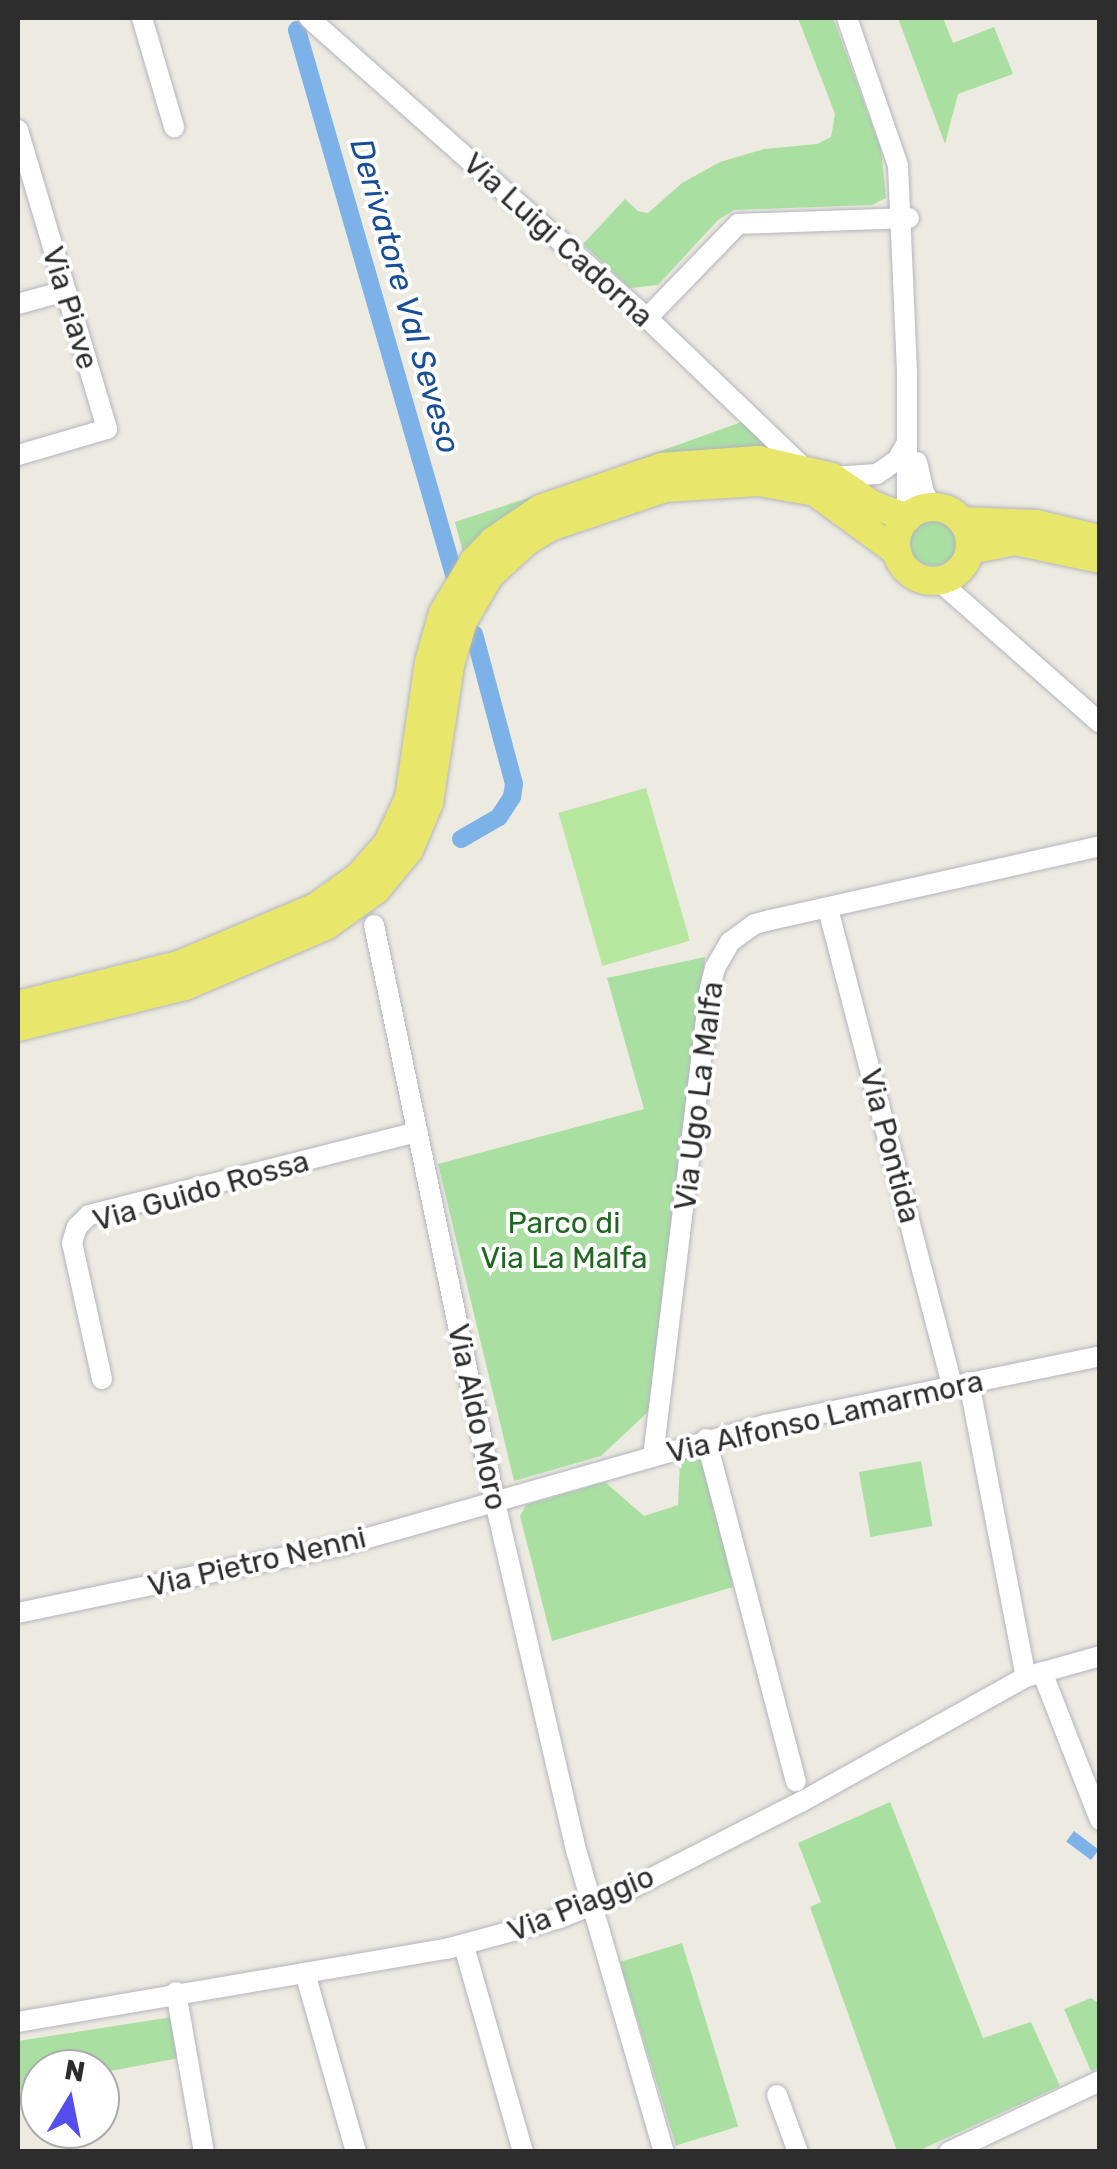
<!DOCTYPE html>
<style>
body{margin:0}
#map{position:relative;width:1117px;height:2169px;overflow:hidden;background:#edebe1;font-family:Rubik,sans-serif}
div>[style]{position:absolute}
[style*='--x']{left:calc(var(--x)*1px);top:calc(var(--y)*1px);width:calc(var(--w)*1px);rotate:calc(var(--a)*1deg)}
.green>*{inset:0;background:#a9e0a2;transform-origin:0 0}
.round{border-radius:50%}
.pitch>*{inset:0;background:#b7e69f;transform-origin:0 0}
.water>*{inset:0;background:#7cb2e7;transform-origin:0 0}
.canal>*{height:18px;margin:-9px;padding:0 9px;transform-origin:9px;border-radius:9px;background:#7cb2e7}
.roads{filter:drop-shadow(0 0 2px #b5b4bf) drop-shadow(0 0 2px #b5b4bf)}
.minor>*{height:20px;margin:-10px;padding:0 10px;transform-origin:10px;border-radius:10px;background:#fff}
.major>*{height:28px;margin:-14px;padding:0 14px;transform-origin:14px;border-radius:14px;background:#e8e76c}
.major>.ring{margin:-14px;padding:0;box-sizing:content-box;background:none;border:28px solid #e8e76c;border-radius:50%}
span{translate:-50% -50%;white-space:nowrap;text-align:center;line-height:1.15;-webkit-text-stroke:8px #fff;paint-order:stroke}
.street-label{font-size:30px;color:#2d2d2d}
.park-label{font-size:30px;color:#206722}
.water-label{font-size:32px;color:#174e97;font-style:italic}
.frame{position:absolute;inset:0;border:20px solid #2d2d2d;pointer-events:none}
.north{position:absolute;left:20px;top:2049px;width:100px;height:100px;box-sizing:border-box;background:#fff;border:2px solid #ababab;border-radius:50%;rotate:10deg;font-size:28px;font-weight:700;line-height:40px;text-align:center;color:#2d2d2d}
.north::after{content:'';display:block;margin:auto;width:35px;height:45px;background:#554eee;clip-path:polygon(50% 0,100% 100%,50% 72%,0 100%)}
</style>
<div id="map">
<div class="green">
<div style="clip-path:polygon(798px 18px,833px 18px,881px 149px,886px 198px,872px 205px,734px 210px,718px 220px,658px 285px,630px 288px,583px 244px,625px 199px,638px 211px,648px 213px,682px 183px,720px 162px,764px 149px,817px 144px,831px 137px,835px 114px)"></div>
<div style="clip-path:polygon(898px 18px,943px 18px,953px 43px,994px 27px,1013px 74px,958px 94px,945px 144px)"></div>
<div style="clip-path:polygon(747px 420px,778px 449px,686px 451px,636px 460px)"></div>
<div style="clip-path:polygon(537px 495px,495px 522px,464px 556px,455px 522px)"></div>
<div class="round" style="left:908px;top:514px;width:52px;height:52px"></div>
<div style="clip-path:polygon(705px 957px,649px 1411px,601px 1456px,514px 1481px,438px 1164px,644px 1109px,607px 978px)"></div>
<div style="clip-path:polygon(703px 1454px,733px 1587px,552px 1641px,520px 1516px,526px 1505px,605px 1482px,644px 1516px,678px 1505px,680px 1460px)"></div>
<div style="left:921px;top:1461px;width:66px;height:63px;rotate:80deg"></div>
<div style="clip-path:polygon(890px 1802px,983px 2038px,1031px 2022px,1060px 2086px,918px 2151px,897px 2151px,810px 1907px,821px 1902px,798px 1843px)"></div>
<div style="left:682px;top:1943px;width:192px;height:65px;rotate:73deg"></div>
<div style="clip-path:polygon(1091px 1998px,1099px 2003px,1100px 2067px,1091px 2071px,1064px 2009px)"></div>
<div style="clip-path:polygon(172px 2017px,179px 2058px,100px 2073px,100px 2069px,40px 2069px,40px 2085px,18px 2090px,18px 2041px)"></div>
</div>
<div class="pitch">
<div style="left:646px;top:788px;width:159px;height:91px;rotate:74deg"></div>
</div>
<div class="water">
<div style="left:1074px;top:1831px;width:31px;height:13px;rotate:37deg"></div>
</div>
<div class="canal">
<div style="--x:297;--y:30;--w:570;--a:73.92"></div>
<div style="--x:461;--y:839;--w:44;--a:-30.1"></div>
<div style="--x:499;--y:817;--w:24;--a:-57"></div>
<div style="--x:512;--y:797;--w:13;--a:-81"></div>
<div style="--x:514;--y:784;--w:155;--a:-104.9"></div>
</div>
<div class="roads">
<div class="minor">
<div style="--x:142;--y:18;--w:114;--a:73.6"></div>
<div style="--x:309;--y:18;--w:452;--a:41.6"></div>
<div style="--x:647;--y:318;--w:217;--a:43.7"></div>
<div style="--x:847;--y:18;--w:156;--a:70.9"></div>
<div style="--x:898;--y:165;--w:207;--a:87.5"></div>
<div style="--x:907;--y:372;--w:146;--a:90"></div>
<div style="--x:18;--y:130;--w:312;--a:73.4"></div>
<div style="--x:107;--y:429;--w:93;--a:163.7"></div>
<div style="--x:18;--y:304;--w:49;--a:-15.5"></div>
<div style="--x:647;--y:318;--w:131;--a:-45.9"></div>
<div style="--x:738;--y:224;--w:171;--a:-2"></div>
<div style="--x:917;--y:462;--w:32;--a:77"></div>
<div style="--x:924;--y:493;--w:17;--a:57"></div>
<div style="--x:832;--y:477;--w:45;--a:-3.8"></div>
<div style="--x:877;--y:474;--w:24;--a:-35"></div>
<div style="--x:897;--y:460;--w:20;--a:-60"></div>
<div style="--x:938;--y:580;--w:216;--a:41.4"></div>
<div style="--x:828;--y:909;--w:491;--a:75.4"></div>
<div style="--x:374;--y:925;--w:590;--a:78.16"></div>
<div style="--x:495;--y:1502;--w:360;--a:76.9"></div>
<div style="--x:577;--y:1853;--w:311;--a:73.8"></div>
<div style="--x:102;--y:1379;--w:139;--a:-102.4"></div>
<div style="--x:72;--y:1243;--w:17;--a:-73"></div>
<div style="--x:77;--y:1227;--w:17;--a:-45"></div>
<div style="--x:89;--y:1215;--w:339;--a:-14.2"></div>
<div style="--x:969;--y:1382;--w:300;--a:79.1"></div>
<div style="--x:706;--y:1439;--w:354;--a:75.3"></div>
<div style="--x:653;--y:1457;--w:468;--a:-83.1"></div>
<div style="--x:709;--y:992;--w:25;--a:-76"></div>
<div style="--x:715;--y:968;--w:30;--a:-60"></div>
<div style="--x:730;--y:942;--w:31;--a:-36"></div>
<div style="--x:755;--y:924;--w:16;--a:-15"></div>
<div style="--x:770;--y:920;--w:338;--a:-12.6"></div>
<div style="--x:18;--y:1613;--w:336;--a:-11.8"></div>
<div style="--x:347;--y:1544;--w:435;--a:-15.9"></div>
<div style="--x:765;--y:1425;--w:342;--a:-11.6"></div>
<div style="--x:1042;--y:1672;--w:159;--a:68.6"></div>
<div style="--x:464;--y:1946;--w:214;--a:74"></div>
<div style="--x:305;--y:1973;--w:186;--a:74.1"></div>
<div style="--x:176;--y:1992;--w:162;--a:80.1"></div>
<div style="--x:18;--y:2022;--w:434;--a:-9.7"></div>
<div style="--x:446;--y:1949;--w:118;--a:-15.2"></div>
<div style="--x:560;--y:1918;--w:69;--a:-22.1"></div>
<div style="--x:624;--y:1892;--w:199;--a:-27"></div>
<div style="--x:801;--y:1802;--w:257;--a:-29.1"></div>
<div style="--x:1026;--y:1677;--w:77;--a:-15.8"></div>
<div style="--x:777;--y:2095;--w:61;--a:69.8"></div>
<div style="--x:949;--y:2152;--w:167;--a:-25.2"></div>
</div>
<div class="major">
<div class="ring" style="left:896px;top:507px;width:46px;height:46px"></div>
<div style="--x:962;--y:521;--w:74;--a:2.3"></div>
<div style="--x:1036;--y:524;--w:66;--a:13.2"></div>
<div style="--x:970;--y:550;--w:46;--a:-11.3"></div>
<div style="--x:1015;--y:541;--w:87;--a:12"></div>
<div style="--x:18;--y:1005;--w:166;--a:-14"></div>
<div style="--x:179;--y:965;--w:149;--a:-22.9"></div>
<div style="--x:316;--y:907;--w:53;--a:-35.8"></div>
<div style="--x:359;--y:876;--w:44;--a:-48.7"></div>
<div style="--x:388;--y:843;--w:50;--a:-65"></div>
<div style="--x:409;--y:798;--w:137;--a:-81.6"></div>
<div style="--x:429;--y:662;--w:51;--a:-74.1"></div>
<div style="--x:443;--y:613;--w:61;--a:-59.2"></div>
<div style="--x:474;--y:561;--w:28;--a:-46"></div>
<div style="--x:493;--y:541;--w:57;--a:-34.2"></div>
<div style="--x:540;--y:509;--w:128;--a:-19.1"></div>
<div style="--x:661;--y:467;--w:97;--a:-4.1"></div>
<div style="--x:758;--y:460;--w:76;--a:12.9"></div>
<div style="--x:832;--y:477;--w:47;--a:34.7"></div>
<div style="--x:871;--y:504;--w:39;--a:21"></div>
<div style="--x:18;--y:1027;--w:172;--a:-13.8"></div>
<div style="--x:185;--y:986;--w:153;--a:-23.1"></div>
<div style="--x:326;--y:926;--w:62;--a:-35.8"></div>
<div style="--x:376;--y:890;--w:52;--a:-50.5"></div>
<div style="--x:409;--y:850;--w:51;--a:-66.9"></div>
<div style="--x:429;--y:803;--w:140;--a:-81.3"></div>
<div style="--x:450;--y:665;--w:46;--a:-73.5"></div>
<div style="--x:463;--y:621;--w:53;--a:-59.6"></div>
<div style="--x:490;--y:575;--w:50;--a:-42.6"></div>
<div style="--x:527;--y:541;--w:27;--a:-31"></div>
<div style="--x:550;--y:527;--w:121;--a:-18.7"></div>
<div style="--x:665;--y:488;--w:93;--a:-3.7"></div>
<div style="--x:758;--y:482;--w:58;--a:10"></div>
<div style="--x:815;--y:492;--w:102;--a:36.2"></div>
</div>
</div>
<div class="street-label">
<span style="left:558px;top:240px;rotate:42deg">Via Luigi Cadorna</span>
<span style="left:70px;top:308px;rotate:73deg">Via Piave</span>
<span style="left:699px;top:1096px;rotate:-83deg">Via Ugo La Malfa</span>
<span style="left:890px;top:1146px;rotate:75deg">Via Pontida</span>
<span style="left:201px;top:1191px;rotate:-16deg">Via Guido Rossa</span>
<span style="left:477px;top:1417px;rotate:78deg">Via Aldo Moro</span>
<span style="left:825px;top:1417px;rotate:-13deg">Via Alfonso Lamarmora</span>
<span style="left:257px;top:1562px;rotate:-13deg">Via Pietro Nenni</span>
<span style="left:581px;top:1904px;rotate:-22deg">Via Piaggio</span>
</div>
<div class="park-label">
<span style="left:564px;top:1240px">Parco di<br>Via La Malfa</span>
</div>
<div class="water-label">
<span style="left:405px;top:296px;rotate:74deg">Derivatore Val Seveso</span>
</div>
<div class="frame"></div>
<div class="north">N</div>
</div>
